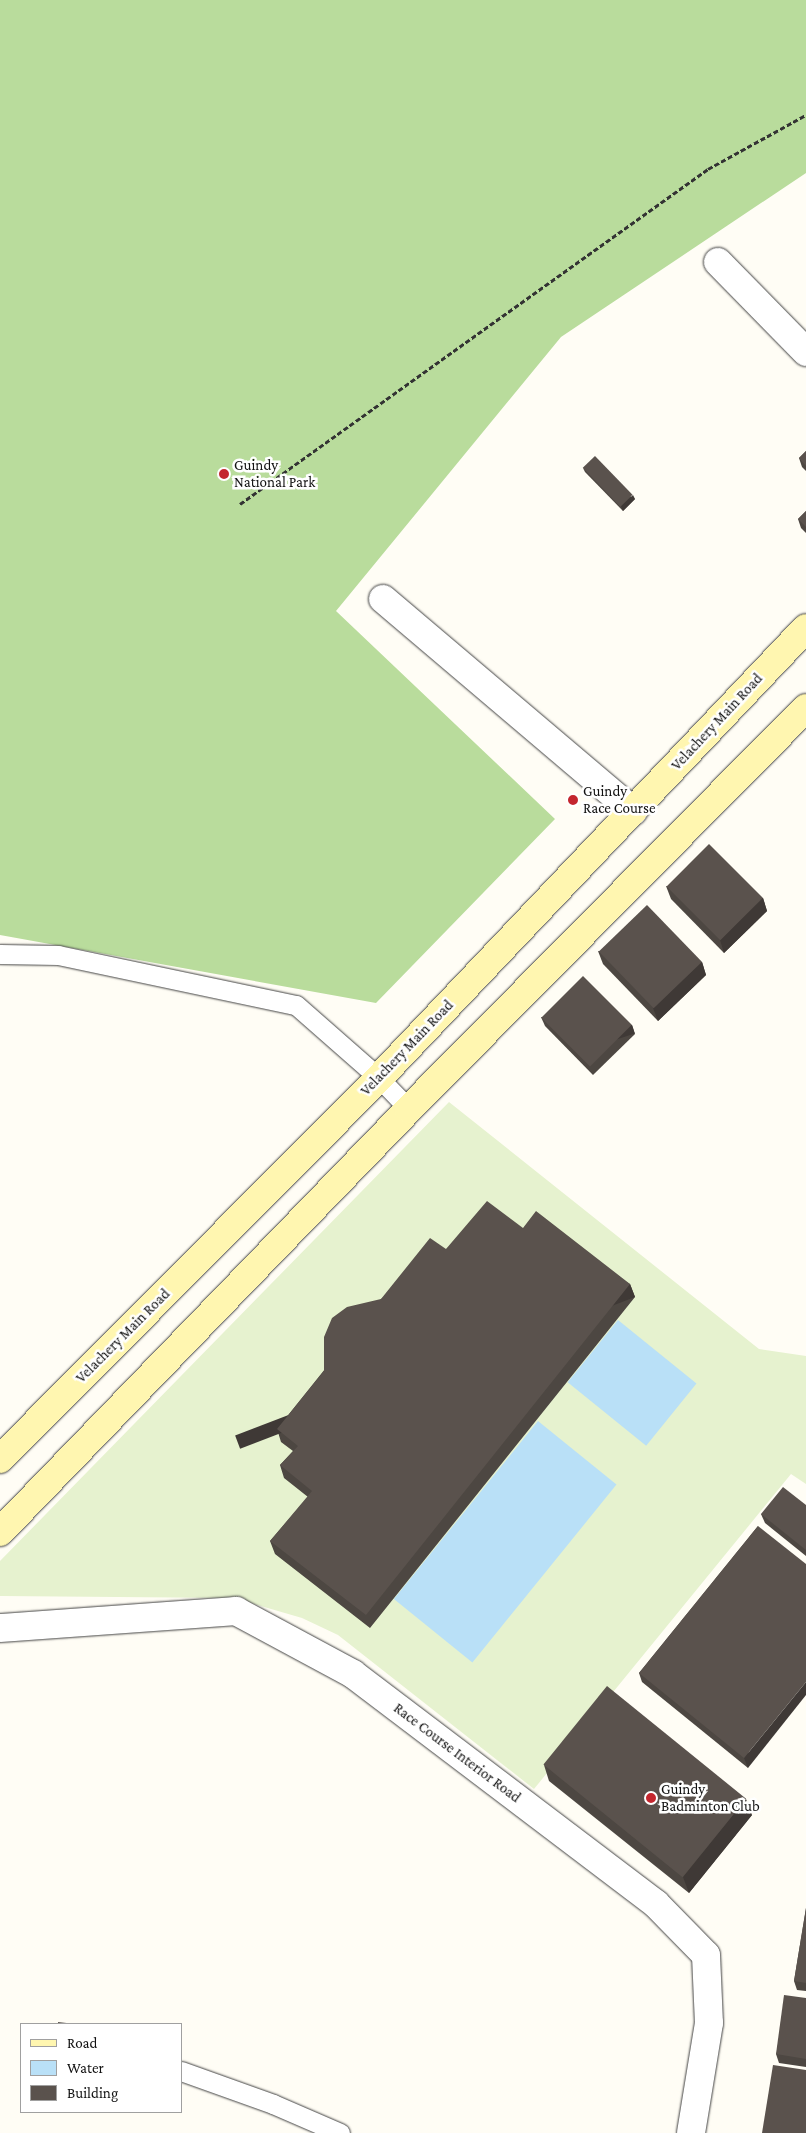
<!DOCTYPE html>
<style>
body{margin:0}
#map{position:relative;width:806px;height:2133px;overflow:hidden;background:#fffdf5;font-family:"Crimson Pro",serif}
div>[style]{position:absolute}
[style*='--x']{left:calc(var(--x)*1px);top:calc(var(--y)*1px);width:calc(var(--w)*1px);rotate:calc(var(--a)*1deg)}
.forest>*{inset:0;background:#b9dc9c}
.pitch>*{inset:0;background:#e6f2cf}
.water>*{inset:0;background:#b9e0f7;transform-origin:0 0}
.path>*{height:3px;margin-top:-1.5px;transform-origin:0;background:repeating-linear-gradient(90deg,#333 0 5px,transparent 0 7.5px)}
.roads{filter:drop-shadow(0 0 1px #444) drop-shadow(0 0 1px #444)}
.service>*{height:19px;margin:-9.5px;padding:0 9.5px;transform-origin:9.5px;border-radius:9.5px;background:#fff}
.minor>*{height:28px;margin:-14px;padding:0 14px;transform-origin:14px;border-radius:14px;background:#fff}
.tertiary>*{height:28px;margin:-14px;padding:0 14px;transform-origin:14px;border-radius:14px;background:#fff}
.secondary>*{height:28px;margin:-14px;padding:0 14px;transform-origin:14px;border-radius:14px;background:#fff6b0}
.wall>*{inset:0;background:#4d4742}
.shaded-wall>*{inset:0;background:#3f3936;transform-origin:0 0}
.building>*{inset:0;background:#5a524d;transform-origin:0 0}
.dots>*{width:14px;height:14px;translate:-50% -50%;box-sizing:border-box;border:2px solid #fff;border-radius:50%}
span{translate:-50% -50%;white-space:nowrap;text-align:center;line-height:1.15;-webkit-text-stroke:5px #fff;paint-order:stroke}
.poi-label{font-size:15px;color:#111}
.left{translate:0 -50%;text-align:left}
.street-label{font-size:15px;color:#111}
.legend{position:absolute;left:20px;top:2023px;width:162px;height:90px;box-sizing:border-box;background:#fff;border:1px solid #a0a0a0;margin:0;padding:6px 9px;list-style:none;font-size:15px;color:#111}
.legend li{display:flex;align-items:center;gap:10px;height:25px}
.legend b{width:25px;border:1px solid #a0a0a0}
</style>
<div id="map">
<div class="forest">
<div style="clip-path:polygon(0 0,806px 0,806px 173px,561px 337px,336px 611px,555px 819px,376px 1003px,0 935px)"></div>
</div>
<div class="pitch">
<div style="clip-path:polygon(449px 1102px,759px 1349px,806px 1356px,806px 1484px,791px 1474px,534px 1789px,338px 1635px,302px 1618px,234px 1598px,0 1596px,0 1561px)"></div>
</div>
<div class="water">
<div style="left:618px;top:1320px;width:101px;height:80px;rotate:39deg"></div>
<div style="left:538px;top:1421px;width:101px;height:229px;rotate:39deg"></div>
</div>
<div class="path">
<div style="--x:240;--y:504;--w:576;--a:-35.6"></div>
<div style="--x:708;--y:169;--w:112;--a:-28.9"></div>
</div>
<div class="roads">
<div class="service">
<div style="--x:0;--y:954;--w:58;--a:1"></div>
<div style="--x:58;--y:955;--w:243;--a:11.9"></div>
<div style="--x:296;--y:1005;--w:111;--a:41.3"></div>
<div style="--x:379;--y:1078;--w:43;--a:45.9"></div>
<div style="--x:181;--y:2071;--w:98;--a:19.7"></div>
<div style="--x:273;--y:2104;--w:73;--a:23.4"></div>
</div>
<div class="minor">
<div style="--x:718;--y:262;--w:126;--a:45.6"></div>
<div style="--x:383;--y:599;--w:328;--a:40.3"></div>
</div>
<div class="tertiary">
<div style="--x:0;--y:1628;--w:237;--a:-4.1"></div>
<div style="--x:236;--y:1611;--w:133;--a:28.3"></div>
<div style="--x:353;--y:1674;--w:380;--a:37.2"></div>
<div style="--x:656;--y:1904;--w:71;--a:45.6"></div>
<div style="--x:706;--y:1955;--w:68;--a:87.5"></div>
<div style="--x:709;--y:2023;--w:111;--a:99.3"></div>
</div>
<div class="secondary">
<div style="--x:0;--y:1459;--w:537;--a:-45.15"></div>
<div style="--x:379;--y:1078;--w:620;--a:-46.5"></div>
<div style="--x:0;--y:1532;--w:588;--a:-45.96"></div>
<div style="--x:409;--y:1109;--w:564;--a:-45.29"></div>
</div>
</div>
<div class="wall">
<div style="clip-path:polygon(806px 451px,806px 471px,802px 467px,799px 458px)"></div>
<div style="clip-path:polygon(583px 468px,635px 499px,623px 511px,585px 472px)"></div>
<div style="clip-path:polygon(806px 511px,806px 533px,801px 528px,798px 519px)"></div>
<div style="clip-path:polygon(666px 886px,763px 898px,767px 911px,724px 953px,671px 899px)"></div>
<div style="clip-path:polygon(598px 951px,702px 962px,706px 975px,658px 1021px,603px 964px)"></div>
<div style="clip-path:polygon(541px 1017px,632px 1025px,635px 1034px,593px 1075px,545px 1026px)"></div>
<div style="clip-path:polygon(523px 1228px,630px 1284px,635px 1297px,370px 1628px,275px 1554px,270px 1541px,308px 1497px,284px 1478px,280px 1465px,293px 1451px,281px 1442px,277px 1429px,381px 1299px,446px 1249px)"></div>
<div style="clip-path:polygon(806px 1505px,806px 1556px,765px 1523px,761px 1514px)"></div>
<div style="clip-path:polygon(758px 1526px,748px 1768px,642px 1682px,639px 1673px)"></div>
<div style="clip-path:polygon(544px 1765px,752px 1815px,689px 1893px,549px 1781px)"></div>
<div style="clip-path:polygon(806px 1908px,806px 1991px,797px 1990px,794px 1981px)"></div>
<div style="clip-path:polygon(806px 1998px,806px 2067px,779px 2063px,776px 2054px)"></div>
</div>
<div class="shaded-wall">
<div style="clip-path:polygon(633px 495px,635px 499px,623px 511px,621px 506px)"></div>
<div style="clip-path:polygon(763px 898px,767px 911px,724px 953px,720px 940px)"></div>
<div style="clip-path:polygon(702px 962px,706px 975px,658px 1021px,653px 1008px)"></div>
<div style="left:632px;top:1025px;width:9px;height:59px;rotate:72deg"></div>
<div style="left:630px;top:1284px;width:14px;height:423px;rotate:69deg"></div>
<div style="clip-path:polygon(806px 1682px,806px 1695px,748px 1768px,744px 1758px)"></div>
<div style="clip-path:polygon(746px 1799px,752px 1815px,689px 1893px,683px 1877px)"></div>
</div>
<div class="building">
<div style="clip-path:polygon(806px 451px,806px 466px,799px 458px)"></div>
<div style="left:595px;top:456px;width:54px;height:17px;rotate:46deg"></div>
<div style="clip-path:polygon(806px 511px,806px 527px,798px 519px)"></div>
<div style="left:709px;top:844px;width:76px;height:60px;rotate:45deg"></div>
<div style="left:647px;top:905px;width:79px;height:67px;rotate:46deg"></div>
<div style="left:583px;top:976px;width:69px;height:59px;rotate:45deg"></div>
<div style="clip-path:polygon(487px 1201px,523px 1228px,536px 1211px,630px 1284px,366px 1615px,270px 1541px,312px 1491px,280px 1465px,298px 1446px,277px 1429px,324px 1371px,324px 1337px,332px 1318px,347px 1307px,381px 1299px,430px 1238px,446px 1249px)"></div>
<div style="clip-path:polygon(783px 1487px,806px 1505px,806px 1550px,761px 1514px)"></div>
<div style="clip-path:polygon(758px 1526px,806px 1564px,806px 1682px,744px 1758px,639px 1673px)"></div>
<div style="left:607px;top:1686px;width:179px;height:101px;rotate:39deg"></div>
<div style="clip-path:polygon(806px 1908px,806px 1983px,794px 1981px)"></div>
<div style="clip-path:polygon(784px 1995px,806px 1998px,806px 2059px,776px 2054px)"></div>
<div style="clip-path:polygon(58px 2022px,75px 2024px,58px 2024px)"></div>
<div style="clip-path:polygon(773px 2065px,806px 2070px,806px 2133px,762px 2133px)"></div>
</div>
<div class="dots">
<div style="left:224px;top:474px;background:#c4262e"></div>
<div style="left:573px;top:800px;background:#c4262e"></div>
<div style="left:651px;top:1798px;background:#c4262e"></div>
</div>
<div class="poi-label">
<span class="left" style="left:234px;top:474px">Guindy<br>National Park</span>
<span class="left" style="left:583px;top:800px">Guindy<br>Race Course</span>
<span class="left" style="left:661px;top:1798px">Guindy<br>Badminton Club</span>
</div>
<div class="street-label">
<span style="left:717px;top:722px;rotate:-47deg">Velachery Main Road</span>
<span style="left:407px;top:1048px;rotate:-46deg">Velachery Main Road</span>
<span style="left:123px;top:1336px;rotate:-45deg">Velachery Main Road</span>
<span style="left:457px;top:1753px;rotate:37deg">Race Course Interior Road</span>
</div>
<ul class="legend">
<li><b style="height:6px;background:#fff6b0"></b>Road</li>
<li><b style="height:14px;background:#b9e0f7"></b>Water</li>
<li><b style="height:14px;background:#5a524d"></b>Building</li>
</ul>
</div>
